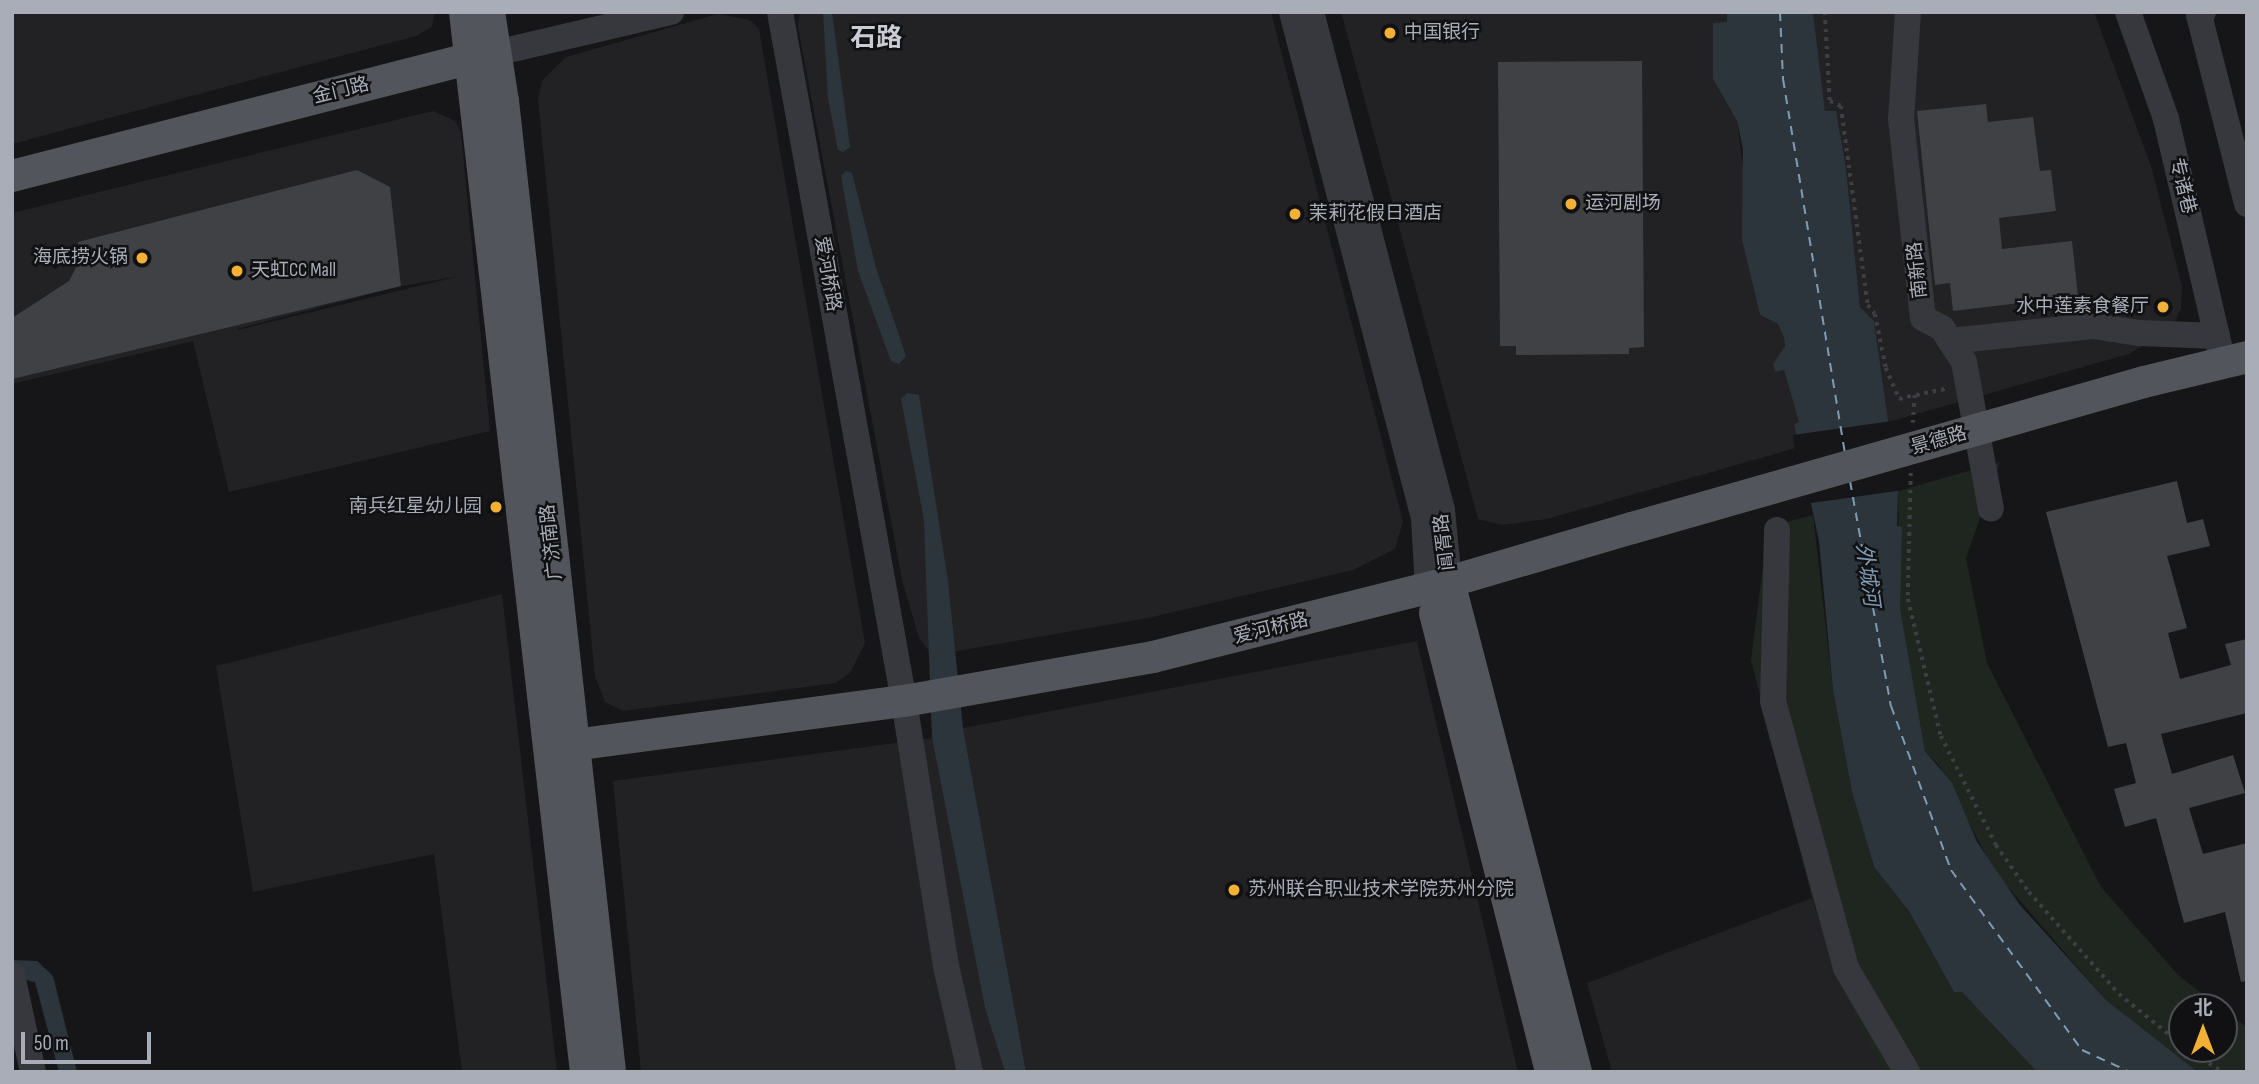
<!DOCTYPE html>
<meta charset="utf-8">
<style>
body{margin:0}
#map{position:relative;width:2259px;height:1084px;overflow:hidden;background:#161618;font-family:"Sofia Sans Condensed","Noto Sans SC",sans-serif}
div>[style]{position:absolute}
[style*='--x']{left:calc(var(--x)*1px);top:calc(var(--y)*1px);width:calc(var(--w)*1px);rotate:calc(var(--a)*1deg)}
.built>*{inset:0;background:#222225}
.green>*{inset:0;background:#1e261f}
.water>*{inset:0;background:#2c353c}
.pier>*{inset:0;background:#161618;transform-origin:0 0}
.ferry>*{height:2px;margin-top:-1px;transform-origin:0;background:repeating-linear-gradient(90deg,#7f9bb3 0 9px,transparent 0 16px)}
.building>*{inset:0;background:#404145}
.path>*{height:3.5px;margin-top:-1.75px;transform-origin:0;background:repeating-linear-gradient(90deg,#3d3f44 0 3.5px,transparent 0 8.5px)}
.minor>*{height:26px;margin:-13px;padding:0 13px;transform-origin:13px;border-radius:13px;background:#37383d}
.major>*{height:32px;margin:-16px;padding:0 16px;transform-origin:16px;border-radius:16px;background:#53555c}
.major-bridge>*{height:32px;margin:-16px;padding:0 16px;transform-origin:16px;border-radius:16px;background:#53555c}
.dots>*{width:19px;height:19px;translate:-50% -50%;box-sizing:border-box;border:4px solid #111113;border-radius:50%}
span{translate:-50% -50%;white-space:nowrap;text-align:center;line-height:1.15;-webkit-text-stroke:5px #111113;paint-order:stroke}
.poi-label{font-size:19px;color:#a8adb8}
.left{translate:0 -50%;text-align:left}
.right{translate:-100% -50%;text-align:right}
.street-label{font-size:19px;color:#a8adb8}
.water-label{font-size:21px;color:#7f9bb3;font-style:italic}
.district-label{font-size:26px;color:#c9ccd4;font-weight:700}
.frame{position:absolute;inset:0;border:14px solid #a8adb8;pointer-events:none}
.north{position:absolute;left:2168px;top:993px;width:70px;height:70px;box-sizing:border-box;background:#111113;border:2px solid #4d4f55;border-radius:50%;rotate:0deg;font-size:19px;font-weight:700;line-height:28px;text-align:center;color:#a8adb8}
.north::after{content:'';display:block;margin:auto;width:24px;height:32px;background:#f2b134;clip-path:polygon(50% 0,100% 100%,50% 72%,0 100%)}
.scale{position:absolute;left:21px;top:1032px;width:130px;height:32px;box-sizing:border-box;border:4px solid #a8adb8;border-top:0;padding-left:9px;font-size:21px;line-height:24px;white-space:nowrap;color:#a8adb8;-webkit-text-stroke:5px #111113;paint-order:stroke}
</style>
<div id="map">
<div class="built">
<div style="clip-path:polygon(12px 12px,434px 12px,434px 17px,432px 27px,416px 36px,12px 144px)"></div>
<div style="clip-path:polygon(800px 12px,1271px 12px,1403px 522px,1395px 549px,1353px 570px,1148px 618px,946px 653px,928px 650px,919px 638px,902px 580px,798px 27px)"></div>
<div style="clip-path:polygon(1341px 12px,1727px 12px,1727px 23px,1714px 23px,1713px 79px,1737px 121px,1745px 180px,1742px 240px,1760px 315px,1778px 324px,1784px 338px,1785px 346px,1773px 364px,1775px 372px,1784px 370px,1799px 422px,1794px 425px,1799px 447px,1547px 519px,1502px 525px,1478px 519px)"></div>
<div style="clip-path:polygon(1813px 12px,2094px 12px,2151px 166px,2182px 286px,2181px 308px,2172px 328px,2129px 354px,1888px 422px,1874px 321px,1860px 307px,1846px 168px,1835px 111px,1825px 111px)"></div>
<div style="clip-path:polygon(718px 14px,750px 20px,759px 29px,865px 643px,850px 673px,836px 683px,623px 711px,605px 702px,595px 676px,538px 99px,542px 81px,566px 57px)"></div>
<div style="clip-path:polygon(evenodd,433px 111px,455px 121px,461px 132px,490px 431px,229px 492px,193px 341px,12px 384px,12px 213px,433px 111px,460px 276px,238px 330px,237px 329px,401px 286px,460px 276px)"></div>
<div style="clip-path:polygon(502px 594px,557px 1072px,462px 1072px,434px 854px,253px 892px,216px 666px)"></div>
<div style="clip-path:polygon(1417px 641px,1518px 1072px,1026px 1072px,963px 728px)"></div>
<div style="clip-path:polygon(932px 738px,985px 1008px,1005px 1072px,641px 1072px,613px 781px)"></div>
<div style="clip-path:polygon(1812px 898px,1836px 970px,1884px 1072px,1612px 1072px,1587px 983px)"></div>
</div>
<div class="green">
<div style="clip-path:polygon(2000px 462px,1966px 558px,1987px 663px,2101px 887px,2178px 975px,2219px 1007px,2182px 1007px,2182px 1049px,2224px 1049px,2224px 1011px,2247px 1027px,2247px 1072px,2198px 1072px,2106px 1000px,1995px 872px,1938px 764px,1925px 751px,1900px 608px,1898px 491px)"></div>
<div style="clip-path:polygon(1813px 515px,1833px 690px,1852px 792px,1874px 867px,1909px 911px,1954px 992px,1962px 992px,2037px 1072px,1884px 1072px,1853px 1014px,1812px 898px,1751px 660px,1768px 527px)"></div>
</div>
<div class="water">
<div style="clip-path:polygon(823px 12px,832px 12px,850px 147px,843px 152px,838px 150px,828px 98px)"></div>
<div style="clip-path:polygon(1727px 12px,1813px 12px,1825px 111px,1836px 111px,1846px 168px,1860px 307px,1874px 321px,1898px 491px,1897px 526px,1902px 527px,1900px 608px,1925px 751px,1952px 783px,1977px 842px,2020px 905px,2106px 1000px,2198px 1072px,2037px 1072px,1962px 992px,1954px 992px,1909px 911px,1874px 867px,1852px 792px,1833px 690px,1819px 541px,1794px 424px,1799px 422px,1784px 370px,1775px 372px,1773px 364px,1785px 346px,1784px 338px,1778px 324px,1760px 315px,1742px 240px,1743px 149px,1737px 121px,1713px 79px,1713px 23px,1727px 22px)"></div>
<div style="clip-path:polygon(846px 171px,852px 173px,876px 268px,906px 356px,899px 364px,891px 361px,858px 271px,841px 176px)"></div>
<div style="clip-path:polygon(907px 393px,919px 395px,948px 581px,963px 728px,1026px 1072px,1005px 1072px,985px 1008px,932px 738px,924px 520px,901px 399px)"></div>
<div style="clip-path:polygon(12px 960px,37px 961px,53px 976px,77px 1072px,59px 1072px,35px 982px,12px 977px)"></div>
</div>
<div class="pier">
<div style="left:1892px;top:421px;width:70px;height:100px;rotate:82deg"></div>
</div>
<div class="ferry">
<div style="--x:1780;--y:12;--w:67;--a:87.4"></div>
<div style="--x:1783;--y:79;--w:378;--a:80.6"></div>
<div style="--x:1850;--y:481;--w:229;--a:79.7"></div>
<div style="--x:1891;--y:706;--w:175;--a:69.9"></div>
<div style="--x:1951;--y:870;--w:223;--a:54"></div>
<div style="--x:2082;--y:1050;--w:53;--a:24.6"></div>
</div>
<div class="building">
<div style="clip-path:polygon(1642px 61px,1644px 347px,1629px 348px,1629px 354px,1516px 355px,1516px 346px,1500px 346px,1498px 62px)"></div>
<div style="clip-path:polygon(1986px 104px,1988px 122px,2033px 117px,2040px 171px,2051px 170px,2056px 211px,1999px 218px,2002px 249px,2072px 241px,2078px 296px,1953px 311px,1950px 283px,1935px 285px,1917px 111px)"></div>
<div style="clip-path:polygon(357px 170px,390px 187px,401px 286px,12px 379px,12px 318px,69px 281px,79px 262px,78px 242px)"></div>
<div style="clip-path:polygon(2177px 481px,2187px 523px,2203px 519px,2210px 546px,2167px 556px,2187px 628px,2168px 633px,2180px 679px,2231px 665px,2225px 644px,2247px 639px,2247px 713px,2161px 734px,2172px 774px,2233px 755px,2245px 793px,2189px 808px,2203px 854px,2247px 843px,2247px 981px,2241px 982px,2225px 912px,2184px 923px,2156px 818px,2125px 827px,2114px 789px,2136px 783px,2126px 743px,2108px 747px,2046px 512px)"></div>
</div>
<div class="path">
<div style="--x:1825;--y:12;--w:89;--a:86.8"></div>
<div style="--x:1830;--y:101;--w:12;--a:24"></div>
<div style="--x:1841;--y:106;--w:201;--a:82.3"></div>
<div style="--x:1868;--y:305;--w:11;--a:52"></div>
<div style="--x:1875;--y:314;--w:55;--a:78.5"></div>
<div style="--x:1886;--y:368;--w:34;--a:67"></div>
<div style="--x:1899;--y:399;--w:16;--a:-14"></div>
<div style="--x:1915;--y:395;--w:28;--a:94"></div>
<div style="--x:1916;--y:395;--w:34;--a:-12"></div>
<div style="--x:1911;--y:473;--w:126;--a:91.4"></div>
<div style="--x:1908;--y:599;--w:141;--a:76.5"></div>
<div style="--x:1941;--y:736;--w:122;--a:63.2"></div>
<div style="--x:1996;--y:845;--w:57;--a:54.9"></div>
<div style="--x:2029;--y:892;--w:136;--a:48.6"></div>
<div style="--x:2119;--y:994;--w:81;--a:39"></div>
<div style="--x:2188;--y:1049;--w:41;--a:34.1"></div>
</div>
<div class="minor">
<div style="--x:780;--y:12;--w:700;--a:79.8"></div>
<div style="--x:904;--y:701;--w:268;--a:81"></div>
<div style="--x:946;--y:966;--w:109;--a:77.2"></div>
<div style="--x:1292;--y:12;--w:523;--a:75.38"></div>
<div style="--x:1424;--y:518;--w:70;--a:86.7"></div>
<div style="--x:1311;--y:12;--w:515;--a:75.26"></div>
<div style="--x:1442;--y:510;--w:72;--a:84.4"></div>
<div style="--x:1908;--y:12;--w:107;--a:93.7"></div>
<div style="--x:1901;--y:119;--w:200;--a:83.7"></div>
<div style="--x:1923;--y:318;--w:21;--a:28"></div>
<div style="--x:1942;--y:328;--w:40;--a:57.1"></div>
<div style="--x:1964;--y:362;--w:149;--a:79.6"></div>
<div style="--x:2128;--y:12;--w:114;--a:70.4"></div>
<div style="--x:2166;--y:119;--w:250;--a:76.8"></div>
<div style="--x:2203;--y:12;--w:5;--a:143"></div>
<div style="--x:2199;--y:15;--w:195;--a:75.7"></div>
<div style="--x:496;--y:53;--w:180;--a:-13.2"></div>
<div style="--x:1950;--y:341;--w:144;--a:-6"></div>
<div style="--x:2093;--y:326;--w:47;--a:8.7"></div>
<div style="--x:2139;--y:333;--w:78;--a:2.2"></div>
<div style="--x:1777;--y:530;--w:171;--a:91.3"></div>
<div style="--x:1773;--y:701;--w:277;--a:74.7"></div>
<div style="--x:1846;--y:968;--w:121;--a:59.6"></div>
<div style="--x:12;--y:975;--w:99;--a:77.8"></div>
</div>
<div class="major">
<div style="--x:465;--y:12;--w:1067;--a:83.49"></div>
<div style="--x:489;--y:12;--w:90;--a:81.1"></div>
<div style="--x:503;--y:101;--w:977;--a:83.71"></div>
<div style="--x:12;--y:176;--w:496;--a:-14.4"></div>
<div style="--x:2144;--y:382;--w:106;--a:-13.6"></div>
<div style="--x:1449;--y:582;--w:506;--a:75.47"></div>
<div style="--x:1435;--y:613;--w:473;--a:75.8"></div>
<div style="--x:551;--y:748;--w:356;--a:-7.6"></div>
<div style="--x:904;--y:701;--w:253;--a:-10"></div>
<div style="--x:1153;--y:657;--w:284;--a:-14.1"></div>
<div style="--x:1428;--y:588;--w:213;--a:-16.4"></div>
</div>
<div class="major-bridge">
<div style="--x:1632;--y:528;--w:532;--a:-15.92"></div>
</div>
<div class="dots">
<div style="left:1390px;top:33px;background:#f2b134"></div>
<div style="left:1571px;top:204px;background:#f2b134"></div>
<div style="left:1295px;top:214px;background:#f2b134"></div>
<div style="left:142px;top:258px;background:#f2b134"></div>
<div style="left:237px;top:271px;background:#f2b134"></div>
<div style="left:2163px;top:307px;background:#f2b134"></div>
<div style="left:496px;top:507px;background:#f2b134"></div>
<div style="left:1234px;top:890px;background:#f2b134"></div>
</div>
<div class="poi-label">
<span class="left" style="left:1404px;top:33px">中国银行</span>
<span class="left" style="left:1585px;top:204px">运河剧场</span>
<span class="left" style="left:1309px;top:214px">茉莉花假日酒店</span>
<span class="right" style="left:128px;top:258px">海底捞火锅</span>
<span class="left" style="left:251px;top:271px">天虹CC Mall</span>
<span class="right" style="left:2149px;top:307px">水中莲素食餐厅</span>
<span class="right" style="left:482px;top:507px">南兵红星幼儿园</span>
<span class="left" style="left:1248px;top:890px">苏州联合职业技术学院苏州分院</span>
</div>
<div class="street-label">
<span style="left:341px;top:91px;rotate:-14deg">金门路</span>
<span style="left:2182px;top:186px;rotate:76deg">专诸巷</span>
<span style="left:1918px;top:270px;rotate:-96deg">南新路</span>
<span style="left:827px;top:274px;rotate:80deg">爱河桥路</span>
<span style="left:1939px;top:441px;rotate:-16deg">景德路</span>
<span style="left:552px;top:542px;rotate:-96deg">广济南路</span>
<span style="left:1445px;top:542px;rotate:-97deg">阊胥路</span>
<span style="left:1271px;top:629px;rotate:-14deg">爱河桥路</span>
</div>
<div class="water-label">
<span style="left:1867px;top:575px;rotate:82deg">外城河</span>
</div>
<div class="district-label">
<span style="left:876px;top:39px">石路</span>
</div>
<div class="frame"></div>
<div class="north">北</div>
<div class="scale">50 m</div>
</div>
